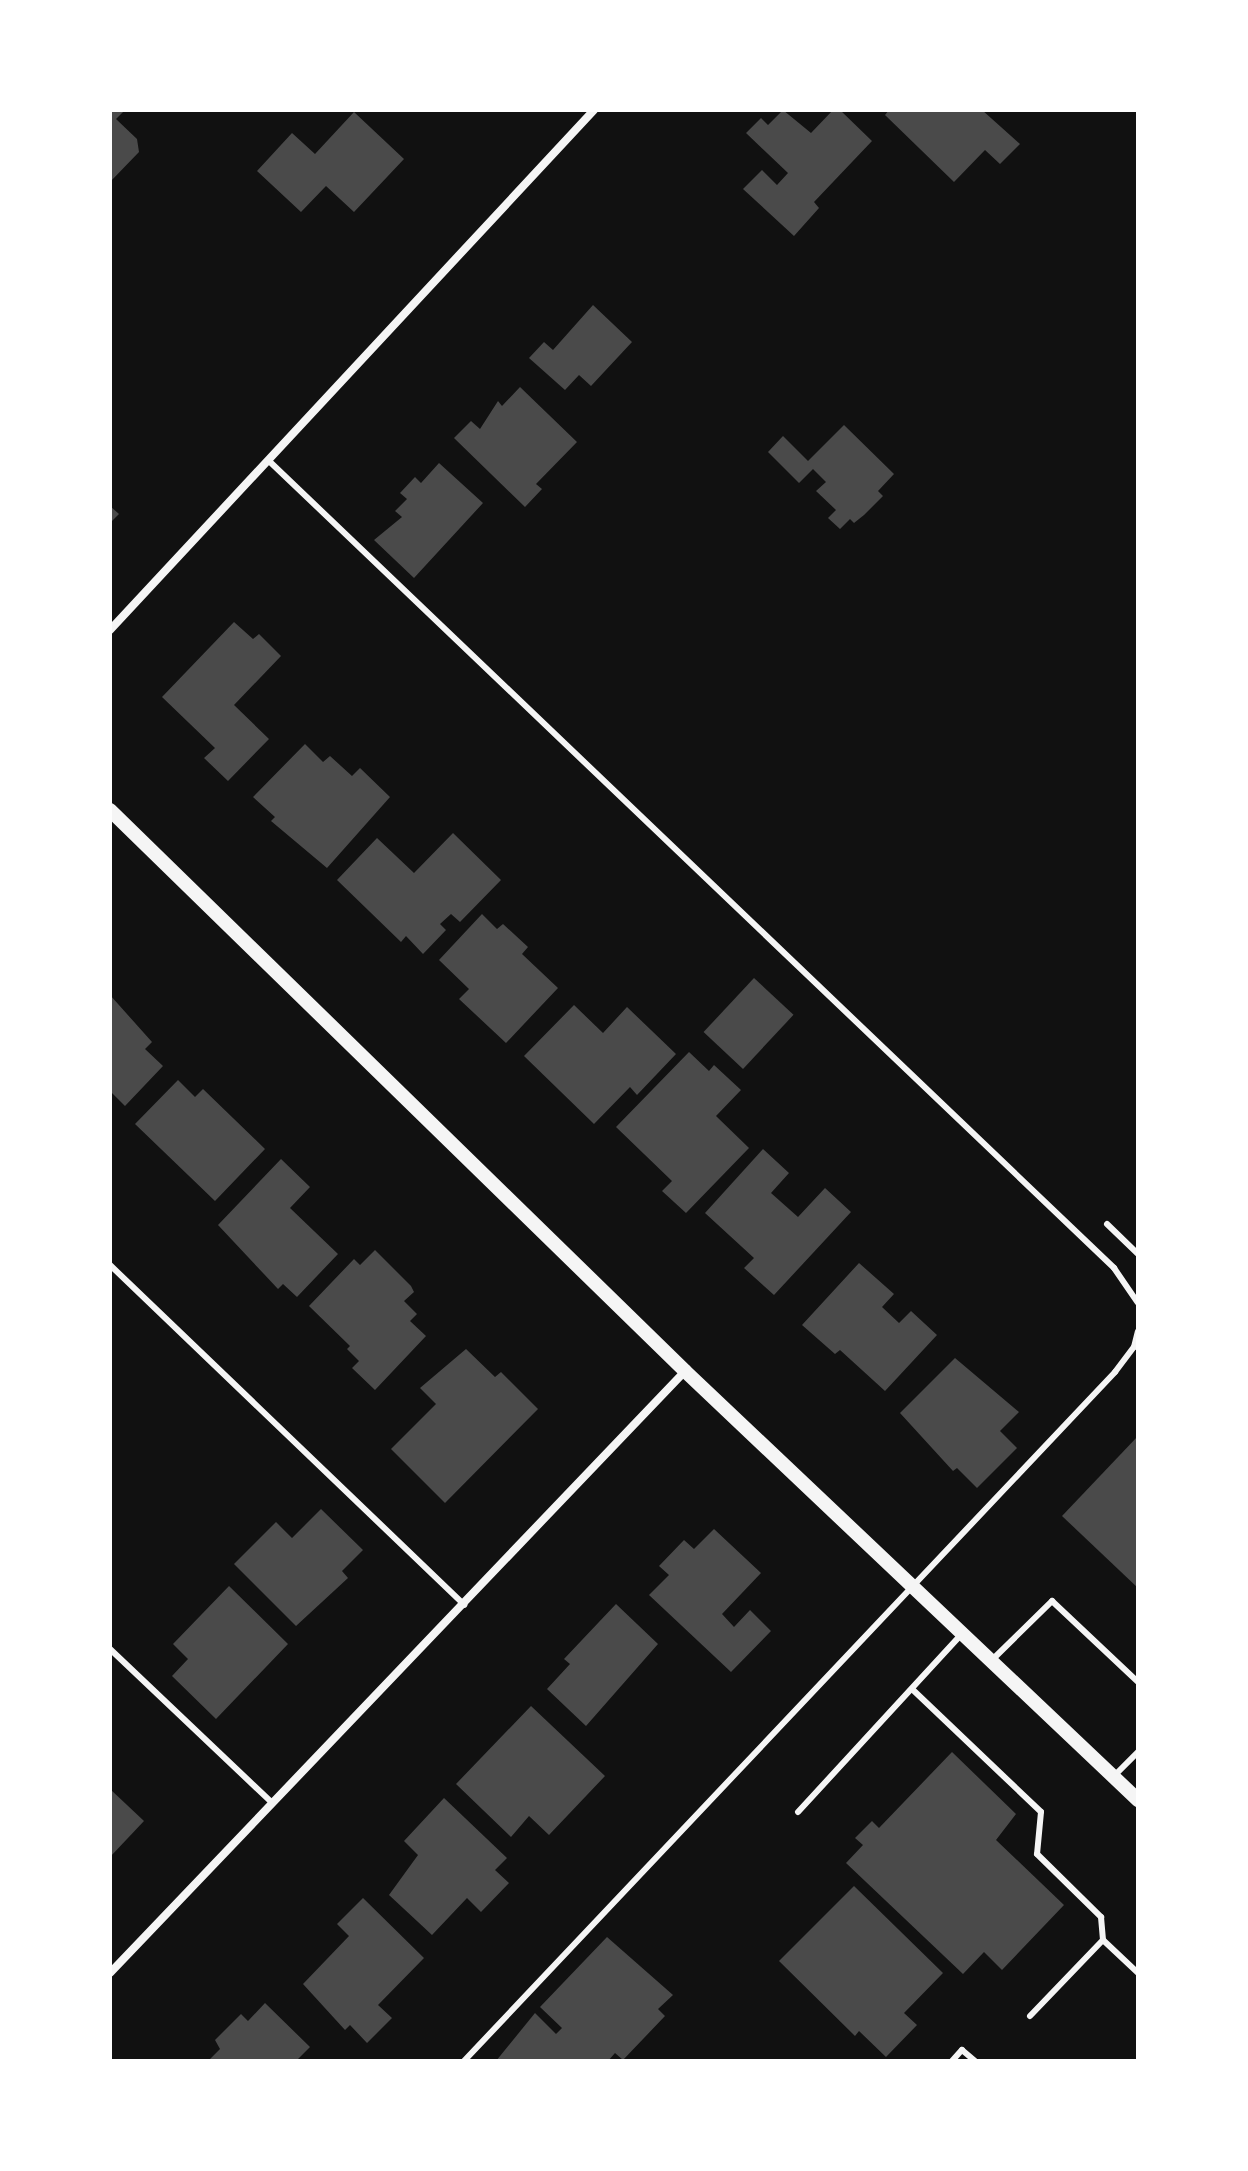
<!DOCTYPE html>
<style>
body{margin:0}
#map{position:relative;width:1248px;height:2171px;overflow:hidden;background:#111;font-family:"Open Sans",sans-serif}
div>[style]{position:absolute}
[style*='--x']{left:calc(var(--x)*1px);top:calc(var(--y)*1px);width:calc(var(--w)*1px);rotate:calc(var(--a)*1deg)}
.building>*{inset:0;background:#4a4a4a;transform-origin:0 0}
.service>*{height:6px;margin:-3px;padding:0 3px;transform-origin:3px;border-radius:3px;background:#f5f5f5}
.minor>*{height:8px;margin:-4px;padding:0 4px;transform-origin:4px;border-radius:4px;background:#f5f5f5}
.tertiary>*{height:14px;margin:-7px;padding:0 7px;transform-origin:7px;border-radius:7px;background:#f5f5f5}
span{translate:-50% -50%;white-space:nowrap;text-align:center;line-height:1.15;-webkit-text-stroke:8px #fff;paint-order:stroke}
.frame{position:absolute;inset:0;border:112px solid #fff;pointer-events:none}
</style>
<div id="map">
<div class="building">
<div style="clip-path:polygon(110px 110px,125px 110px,116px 119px,137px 139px,139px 152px,110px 182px)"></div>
<div style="clip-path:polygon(783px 110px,811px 133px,833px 110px,840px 110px,872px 141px,814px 202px,819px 208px,794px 236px,743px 189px,762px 170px,777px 185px,788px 173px,746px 133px,761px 118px,768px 125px)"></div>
<div style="clip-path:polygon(889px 110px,982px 110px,1020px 144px,1000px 164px,985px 150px,954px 182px,885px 115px)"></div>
<div style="clip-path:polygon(354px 112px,404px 159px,354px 212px,326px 186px,301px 212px,257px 171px,292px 133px,315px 154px)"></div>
<div style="clip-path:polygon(593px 305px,632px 342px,591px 386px,579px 375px,565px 390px,529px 358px,544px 342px,553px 350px)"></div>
<div style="clip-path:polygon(520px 387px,577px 442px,536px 484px,542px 489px,525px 507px,454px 438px,471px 421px,480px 429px,498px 401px,502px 406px)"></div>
<div style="clip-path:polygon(844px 425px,894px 474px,878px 491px,883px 496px,864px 515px,854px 523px,850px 519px,840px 529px,828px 518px,836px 510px,816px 491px,826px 482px,813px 469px,799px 483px,768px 452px,783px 436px,808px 461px)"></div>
<div style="clip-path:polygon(439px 463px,483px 503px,414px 578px,374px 540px,402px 517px,395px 511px,407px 499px,400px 493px,415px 477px,421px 483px)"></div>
<div style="clip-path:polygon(110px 506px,119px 514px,110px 523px)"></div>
<div style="clip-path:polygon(234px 622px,253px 639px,259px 634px,281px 656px,234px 705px,269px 739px,228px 781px,204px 758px,215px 748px,162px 697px)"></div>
<div style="clip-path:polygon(305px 744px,323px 762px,330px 756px,352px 776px,360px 768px,390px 797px,327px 868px,271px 821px,275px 817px,253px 797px)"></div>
<div style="clip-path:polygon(453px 833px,501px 880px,460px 922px,451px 914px,440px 924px,446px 930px,423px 954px,406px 936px,401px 942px,337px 880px,377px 838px,414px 873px)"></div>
<div style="clip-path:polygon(482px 914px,497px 929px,503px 924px,528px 947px,522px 954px,558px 988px,506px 1043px,459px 999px,469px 989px,439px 960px)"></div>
<div style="left:754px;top:978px;width:54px;height:74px;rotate:43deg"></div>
<div style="clip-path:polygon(110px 995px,152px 1042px,145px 1049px,163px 1066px,125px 1106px,110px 1091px)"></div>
<div style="clip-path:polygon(574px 1005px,603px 1033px,627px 1007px,676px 1054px,637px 1095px,630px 1087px,594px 1124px,524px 1056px)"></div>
<div style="clip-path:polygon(689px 1052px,709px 1071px,714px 1065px,741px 1090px,716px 1116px,749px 1148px,686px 1213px,662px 1191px,672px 1181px,616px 1127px)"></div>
<div style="clip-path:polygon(178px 1080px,195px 1097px,203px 1089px,265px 1149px,215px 1201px,135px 1124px)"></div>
<div style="clip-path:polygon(763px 1149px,789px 1173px,771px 1193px,798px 1217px,825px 1188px,851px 1212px,774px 1295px,744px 1268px,754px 1258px,705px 1213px)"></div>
<div style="clip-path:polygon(281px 1159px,310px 1187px,290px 1208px,338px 1254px,297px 1297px,283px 1284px,278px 1289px,218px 1225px)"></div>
<div style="clip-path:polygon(375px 1250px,411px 1286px,414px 1292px,404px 1301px,417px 1314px,410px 1321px,426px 1336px,375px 1390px,352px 1368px,359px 1361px,347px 1349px,350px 1346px,309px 1306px,354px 1259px,360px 1265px)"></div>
<div style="clip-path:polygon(859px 1263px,894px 1294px,882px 1307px,899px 1323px,911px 1311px,937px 1335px,885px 1391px,840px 1350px,835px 1354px,802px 1325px)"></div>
<div style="clip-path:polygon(466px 1349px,495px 1377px,501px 1372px,538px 1409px,445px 1503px,391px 1449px,436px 1404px,420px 1388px)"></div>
<div style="clip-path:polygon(955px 1358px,1019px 1412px,1000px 1431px,1017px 1448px,977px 1488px,957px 1468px,953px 1471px,900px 1413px)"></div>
<div style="clip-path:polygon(1138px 1436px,1138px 1588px,1062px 1516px)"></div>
<div style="clip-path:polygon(321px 1509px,363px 1550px,342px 1571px,348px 1578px,296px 1626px,234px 1564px,276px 1522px,292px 1538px)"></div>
<div style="clip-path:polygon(714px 1529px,761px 1573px,722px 1614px,734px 1627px,750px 1610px,771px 1631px,731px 1672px,649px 1595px,669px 1575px,659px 1566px,684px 1540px,694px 1549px)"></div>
<div style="clip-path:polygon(229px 1586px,288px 1644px,216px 1719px,172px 1676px,188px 1659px,173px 1644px)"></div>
<div style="clip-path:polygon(616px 1604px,658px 1644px,586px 1726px,547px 1689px,570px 1664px,564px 1659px)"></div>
<div style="clip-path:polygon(531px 1706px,605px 1776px,549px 1835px,529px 1816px,511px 1837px,456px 1784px)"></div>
<div style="clip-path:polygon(952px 1752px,1016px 1814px,996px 1840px,1064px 1905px,1002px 1970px,984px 1952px,963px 1974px,846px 1863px,863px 1845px,855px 1838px,872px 1821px,879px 1828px)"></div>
<div style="clip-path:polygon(110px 1789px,144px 1821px,110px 1857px)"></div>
<div style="clip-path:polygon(444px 1798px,507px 1858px,495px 1870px,509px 1883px,481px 1912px,467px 1898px,432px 1935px,389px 1895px,418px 1855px,404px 1841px)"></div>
<div style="clip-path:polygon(854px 1886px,943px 1973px,904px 2013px,917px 2025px,886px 2057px,859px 2031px,855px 2036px,779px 1961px)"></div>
<div style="clip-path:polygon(363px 1898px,424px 1958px,378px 2005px,392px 2018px,367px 2043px,350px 2025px,345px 2030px,303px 1984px,349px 1936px,337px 1924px)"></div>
<div style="clip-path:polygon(607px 1937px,673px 1995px,658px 2009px,665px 2016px,623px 2060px,615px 2053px,608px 2061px,496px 2061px,535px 2013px,556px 2034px,562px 2028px,540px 2007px)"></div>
<div style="clip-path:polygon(265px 2003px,310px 2047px,296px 2061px,208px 2061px,220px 2049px,215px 2040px,241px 2014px,248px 2021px)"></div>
</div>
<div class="service">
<div style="--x:268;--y:460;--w:1170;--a:43.68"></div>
<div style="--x:1114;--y:1268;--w:42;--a:55.6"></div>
<div style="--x:1107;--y:1224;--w:43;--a:44.1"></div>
<div style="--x:110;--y:1265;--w:491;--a:43.8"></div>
<div style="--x:110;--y:1649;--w:224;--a:43.5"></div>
<div style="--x:993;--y:1659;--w:83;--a:-44.5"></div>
<div style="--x:1052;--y:1601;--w:118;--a:43.3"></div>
<div style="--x:912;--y:1689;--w:178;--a:43.6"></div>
<div style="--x:1041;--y:1812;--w:42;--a:95.4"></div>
<div style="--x:1037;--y:1854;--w:90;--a:44.5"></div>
<div style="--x:1101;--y:1917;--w:23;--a:85"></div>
<div style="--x:1115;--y:1775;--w:33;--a:-45"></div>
<div style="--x:798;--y:1812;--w:241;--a:-47.4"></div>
<div style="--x:1030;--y:2016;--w:105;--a:-46.2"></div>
<div style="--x:1103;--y:1940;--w:48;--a:43.3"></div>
<div style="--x:464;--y:2061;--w:948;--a:-46.62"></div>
<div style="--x:1115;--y:1372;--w:31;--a:-53"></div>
<div style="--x:1134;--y:1347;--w:16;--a:-76"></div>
<div style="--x:952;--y:2061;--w:15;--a:-48"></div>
<div style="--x:962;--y:2050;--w:17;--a:40"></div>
</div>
<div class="minor">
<div style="--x:110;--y:630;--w:710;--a:-47.05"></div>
<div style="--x:110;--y:1973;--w:832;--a:-46.31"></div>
</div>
<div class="tertiary">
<div style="--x:110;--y:810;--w:803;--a:44.29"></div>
<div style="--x:685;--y:1371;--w:624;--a:43.44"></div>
</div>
<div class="frame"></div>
</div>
